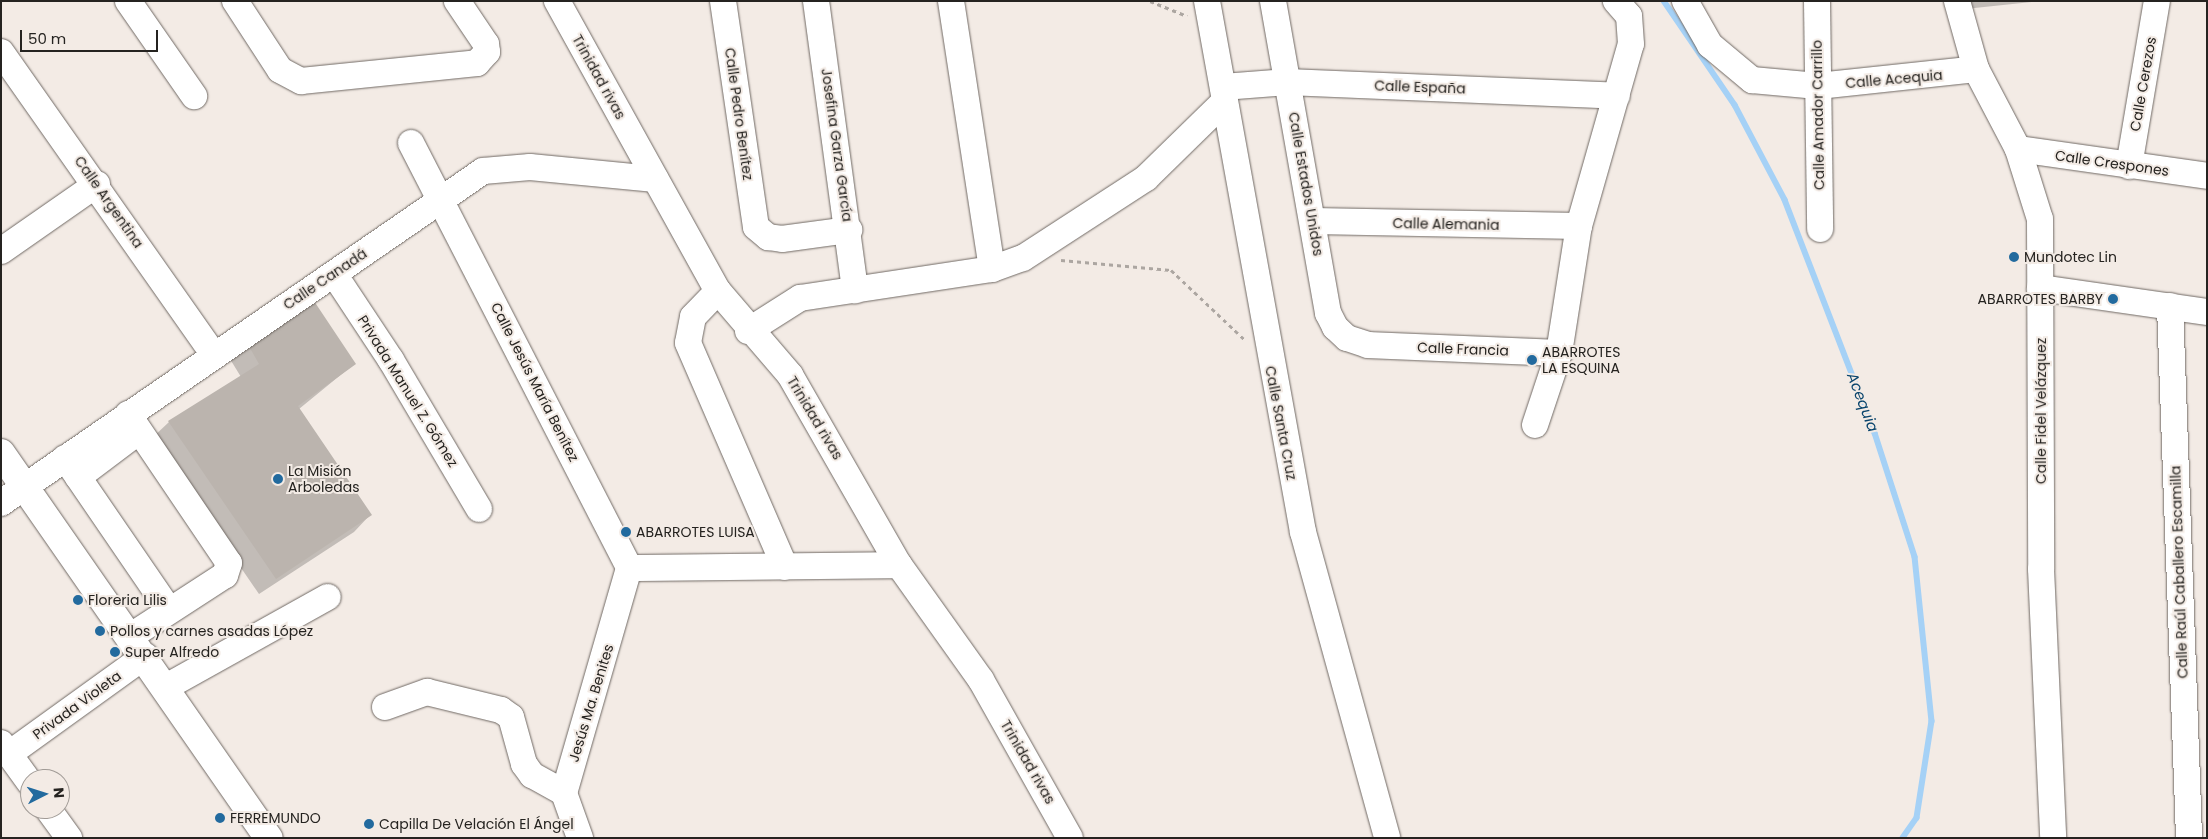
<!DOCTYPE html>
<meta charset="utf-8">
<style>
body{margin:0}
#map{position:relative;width:2208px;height:839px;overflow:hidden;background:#f3ebe5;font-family:Poppins,sans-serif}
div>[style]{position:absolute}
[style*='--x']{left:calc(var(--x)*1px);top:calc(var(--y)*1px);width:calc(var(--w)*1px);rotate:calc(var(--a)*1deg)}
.shadow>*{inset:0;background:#0003}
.stream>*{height:5.5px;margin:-2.75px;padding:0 2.75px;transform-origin:2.75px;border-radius:2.75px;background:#a5d1f6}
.building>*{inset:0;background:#bbb4ae}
.path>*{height:3px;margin-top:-1.5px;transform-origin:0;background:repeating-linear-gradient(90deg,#aca6a1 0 4px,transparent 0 8px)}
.roads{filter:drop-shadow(0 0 1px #706964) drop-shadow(0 0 1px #706964)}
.minor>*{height:26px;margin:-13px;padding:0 13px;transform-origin:13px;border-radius:13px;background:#fff}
.major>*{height:28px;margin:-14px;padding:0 14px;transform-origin:14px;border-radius:14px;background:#fff}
.dots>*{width:14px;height:14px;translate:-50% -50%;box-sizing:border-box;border:2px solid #f3ebe5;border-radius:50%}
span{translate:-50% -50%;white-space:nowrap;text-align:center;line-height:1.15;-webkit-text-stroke:4px #f3ebe5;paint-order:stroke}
.street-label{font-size:14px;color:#252320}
.poi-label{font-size:14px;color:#252320}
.left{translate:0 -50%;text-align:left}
.right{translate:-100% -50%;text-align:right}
.water-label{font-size:15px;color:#0a456d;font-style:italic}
.frame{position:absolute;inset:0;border:2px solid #252320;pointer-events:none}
.north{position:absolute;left:20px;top:769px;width:50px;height:50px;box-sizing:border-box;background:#f3ebe5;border:1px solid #a19b96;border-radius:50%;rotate:85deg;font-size:14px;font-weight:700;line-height:20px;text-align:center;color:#252320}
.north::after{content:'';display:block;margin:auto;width:18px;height:22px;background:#226a9e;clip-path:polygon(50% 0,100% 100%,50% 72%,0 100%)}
.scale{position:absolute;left:20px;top:30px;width:138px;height:22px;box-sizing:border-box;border:2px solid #252320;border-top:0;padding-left:6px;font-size:15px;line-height:18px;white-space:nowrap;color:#252320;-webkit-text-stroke:4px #f3ebe5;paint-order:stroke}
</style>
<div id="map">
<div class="shadow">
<div style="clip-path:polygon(1946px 1px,2041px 1px,1946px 11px)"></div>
<div style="clip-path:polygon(247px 342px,354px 364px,299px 409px,370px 515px,354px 532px,259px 594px,152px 438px,169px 422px,241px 377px,230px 359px)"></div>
</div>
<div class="stream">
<div style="--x:1664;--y:1;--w:126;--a:55.7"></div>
<div style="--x:1735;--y:105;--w:107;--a:62.2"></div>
<div style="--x:1785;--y:200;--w:250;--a:68.9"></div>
<div style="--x:1875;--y:433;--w:130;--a:72.1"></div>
<div style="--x:1915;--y:557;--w:165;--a:84.1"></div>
<div style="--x:1932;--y:721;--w:98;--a:98.8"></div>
<div style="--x:1917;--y:818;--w:24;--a:125"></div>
</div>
<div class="building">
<div style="clip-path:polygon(312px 298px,356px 364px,298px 406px,372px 515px,276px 579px,168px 421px,259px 364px,246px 341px)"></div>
</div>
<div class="path">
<div style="--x:1150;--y:1;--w:40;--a:22"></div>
<div style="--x:1061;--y:260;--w:110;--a:5.2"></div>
<div style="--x:1171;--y:270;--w:103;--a:43.4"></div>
</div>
<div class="roads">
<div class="minor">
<div style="--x:128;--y:1;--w:116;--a:55.2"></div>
<div style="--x:235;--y:1;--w:82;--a:56.9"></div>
<div style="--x:280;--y:70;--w:24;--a:28"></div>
<div style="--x:301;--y:81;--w:177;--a:-5.8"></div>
<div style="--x:477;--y:63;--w:15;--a:-48"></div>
<div style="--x:487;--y:52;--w:8;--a:-97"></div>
<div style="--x:486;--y:44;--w:52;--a:-124"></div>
<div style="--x:557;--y:1;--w:332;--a:61"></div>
<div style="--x:718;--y:291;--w:111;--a:49.4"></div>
<div style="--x:790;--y:375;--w:219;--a:60.2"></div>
<div style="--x:899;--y:565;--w:141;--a:54.5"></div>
<div style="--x:981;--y:680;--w:181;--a:60.6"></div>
<div style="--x:723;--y:1;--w:228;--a:81.7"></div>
<div style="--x:756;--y:227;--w:16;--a:40"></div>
<div style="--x:768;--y:237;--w:14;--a:8"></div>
<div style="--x:782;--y:239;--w:68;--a:-7.7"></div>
<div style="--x:816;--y:1;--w:292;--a:82.3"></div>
<div style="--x:951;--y:1;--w:271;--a:81.3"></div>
<div style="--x:1207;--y:1;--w:540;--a:79.75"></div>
<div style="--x:1303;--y:532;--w:317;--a:74.6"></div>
<div style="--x:1273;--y:1;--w:317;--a:80"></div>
<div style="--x:1328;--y:313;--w:16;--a:63"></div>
<div style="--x:1335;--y:327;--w:16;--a:43"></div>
<div style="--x:1347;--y:338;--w:22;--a:18"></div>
<div style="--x:1368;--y:345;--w:191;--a:2.4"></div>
<div style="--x:1685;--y:1;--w:51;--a:60.4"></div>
<div style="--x:1710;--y:45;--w:55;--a:39.8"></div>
<div style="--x:1752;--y:80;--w:66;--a:5.2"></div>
<div style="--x:1818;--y:86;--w:159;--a:-6.1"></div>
<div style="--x:1817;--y:1;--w:228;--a:89.2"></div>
<div style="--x:1957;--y:1;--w:71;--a:74.4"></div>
<div style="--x:1976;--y:69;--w:90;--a:62.3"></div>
<div style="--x:2018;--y:149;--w:73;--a:72.6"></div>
<div style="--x:2040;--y:219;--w:350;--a:89.8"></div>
<div style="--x:2041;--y:569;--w:269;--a:87.4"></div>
<div style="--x:1;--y:52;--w:369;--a:54.9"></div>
<div style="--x:1223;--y:87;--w:65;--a:-4.4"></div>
<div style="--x:1288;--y:82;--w:329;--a:2.4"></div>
<div style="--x:411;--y:143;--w:478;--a:62.8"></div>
<div style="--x:629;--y:568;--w:234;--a:106.1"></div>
<div style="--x:564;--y:793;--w:48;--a:70.4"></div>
<div style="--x:2018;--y:149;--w:191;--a:8.1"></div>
<div style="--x:2129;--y:166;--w:167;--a:-80.4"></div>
<div style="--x:1313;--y:221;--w:266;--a:1.1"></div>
<div style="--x:1;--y:251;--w:117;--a:-34.9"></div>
<div style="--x:334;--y:274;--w:103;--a:56.5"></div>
<div style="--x:391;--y:360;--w:173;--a:59.4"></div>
<div style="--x:2040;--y:288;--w:169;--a:8.2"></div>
<div style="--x:718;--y:291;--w:36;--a:134"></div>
<div style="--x:693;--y:317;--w:26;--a:101"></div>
<div style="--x:688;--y:343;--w:244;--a:66.6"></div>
<div style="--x:2170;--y:306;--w:532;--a:87.95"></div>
<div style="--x:748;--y:331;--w:62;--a:-32.4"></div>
<div style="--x:800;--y:298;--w:194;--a:-8.6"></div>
<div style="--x:992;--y:269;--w:33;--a:-20"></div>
<div style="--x:1023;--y:258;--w:147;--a:-33"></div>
<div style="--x:1146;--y:178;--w:109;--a:-44.3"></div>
<div style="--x:128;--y:414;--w:180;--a:55.9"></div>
<div style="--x:229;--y:563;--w:13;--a:108"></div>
<div style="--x:225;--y:575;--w:112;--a:147"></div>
<div style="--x:1535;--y:425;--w:76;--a:-71.6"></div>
<div style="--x:1559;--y:353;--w:129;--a:-81.1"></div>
<div style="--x:1579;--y:226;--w:189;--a:-74.1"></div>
<div style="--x:1631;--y:44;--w:28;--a:-94"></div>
<div style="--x:1629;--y:16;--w:20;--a:-131"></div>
<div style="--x:65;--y:458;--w:184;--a:55.6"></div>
<div style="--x:78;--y:477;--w:76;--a:-37"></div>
<div style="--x:1;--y:503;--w:585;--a:-34.56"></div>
<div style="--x:483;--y:171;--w:47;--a:-4.9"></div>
<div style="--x:530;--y:167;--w:126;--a:5.5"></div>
<div style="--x:629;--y:568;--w:270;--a:-0.6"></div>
<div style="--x:166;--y:687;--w:185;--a:-29.1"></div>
<div style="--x:385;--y:707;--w:45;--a:-19.7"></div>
<div style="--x:427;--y:692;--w:76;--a:13.7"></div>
<div style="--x:501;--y:710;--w:12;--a:35"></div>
<div style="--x:511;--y:717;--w:49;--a:74.5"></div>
<div style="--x:524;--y:764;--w:14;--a:54"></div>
<div style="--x:532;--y:775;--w:37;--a:29"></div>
<div style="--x:1;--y:743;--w:49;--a:54.1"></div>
<div style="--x:9;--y:754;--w:168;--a:-35.8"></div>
<div style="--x:48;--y:809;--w:36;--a:54"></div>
</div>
<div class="major">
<div style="--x:1;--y:453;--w:469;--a:55.2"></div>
</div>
</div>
<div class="dots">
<div style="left:2014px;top:257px;background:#226a9e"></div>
<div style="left:2113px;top:299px;background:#226a9e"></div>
<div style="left:1532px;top:360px;background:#226a9e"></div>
<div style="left:278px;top:479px;background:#226a9e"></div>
<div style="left:626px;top:532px;background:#226a9e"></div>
<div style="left:78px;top:600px;background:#226a9e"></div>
<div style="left:100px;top:631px;background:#226a9e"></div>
<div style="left:115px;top:652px;background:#226a9e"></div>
<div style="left:220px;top:818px;background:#226a9e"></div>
<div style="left:369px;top:824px;background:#226a9e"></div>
</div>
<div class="street-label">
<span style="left:599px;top:77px;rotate:61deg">Trinidad rivas</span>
<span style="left:1894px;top:79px;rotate:-5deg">Calle Acequia</span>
<span style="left:2143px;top:84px;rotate:-80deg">Calle Cerezos</span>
<span style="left:1420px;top:87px;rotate:2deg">Calle España</span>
<span style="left:739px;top:114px;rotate:82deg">Calle Pedro Benítez</span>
<span style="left:1818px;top:115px;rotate:-91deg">Calle Amador Carrillo</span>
<span style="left:837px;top:145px;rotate:82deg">Josefina Garza García</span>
<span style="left:2112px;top:163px;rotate:8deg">Calle Crespones</span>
<span style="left:1306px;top:184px;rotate:80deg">Calle Estados Unidos</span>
<span style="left:109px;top:202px;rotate:55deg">Calle Argentina</span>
<span style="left:1446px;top:224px;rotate:1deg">Calle Alemania</span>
<span style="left:325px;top:279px;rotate:-34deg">Calle Canadá</span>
<span style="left:1463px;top:349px;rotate:2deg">Calle Francia</span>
<span style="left:535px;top:382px;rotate:63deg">Calle Jesús María Benítez</span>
<span style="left:408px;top:391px;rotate:58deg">Privada Manuel Z. Gómez</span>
<span style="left:2041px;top:411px;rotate:-90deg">Calle Fidel Velázquez</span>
<span style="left:815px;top:418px;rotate:59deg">Trinidad rivas</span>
<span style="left:1281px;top:423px;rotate:79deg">Calle Santa Cruz</span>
<span style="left:2179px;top:572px;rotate:-92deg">Calle Raúl Caballero Escamilla</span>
<span style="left:591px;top:703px;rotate:-73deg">Jesús Ma. Benites</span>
<span style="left:77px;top:705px;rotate:-36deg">Privada Violeta</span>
<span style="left:1028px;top:762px;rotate:60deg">Trinidad rivas</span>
</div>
<div class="poi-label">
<span class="left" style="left:2024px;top:257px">Mundotec Lin</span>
<span class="right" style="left:2103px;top:299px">ABARROTES BARBY</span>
<span class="left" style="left:1542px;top:360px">ABARROTES<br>LA ESQUINA</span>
<span class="left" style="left:288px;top:479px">La Misión<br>Arboledas</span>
<span class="left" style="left:636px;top:532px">ABARROTES LUISA</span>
<span class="left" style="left:88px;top:600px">Floreria Lilis</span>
<span class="left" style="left:110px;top:631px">Pollos y carnes asadas López</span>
<span class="left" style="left:125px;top:652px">Super Alfredo</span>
<span class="left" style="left:230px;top:818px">FERREMUNDO</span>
<span class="left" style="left:379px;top:824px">Capilla De Velación El Ángel</span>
</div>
<div class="water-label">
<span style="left:1863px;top:402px;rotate:69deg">Acequia</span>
</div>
<div class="frame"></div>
<div class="north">N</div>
<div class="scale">50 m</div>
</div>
